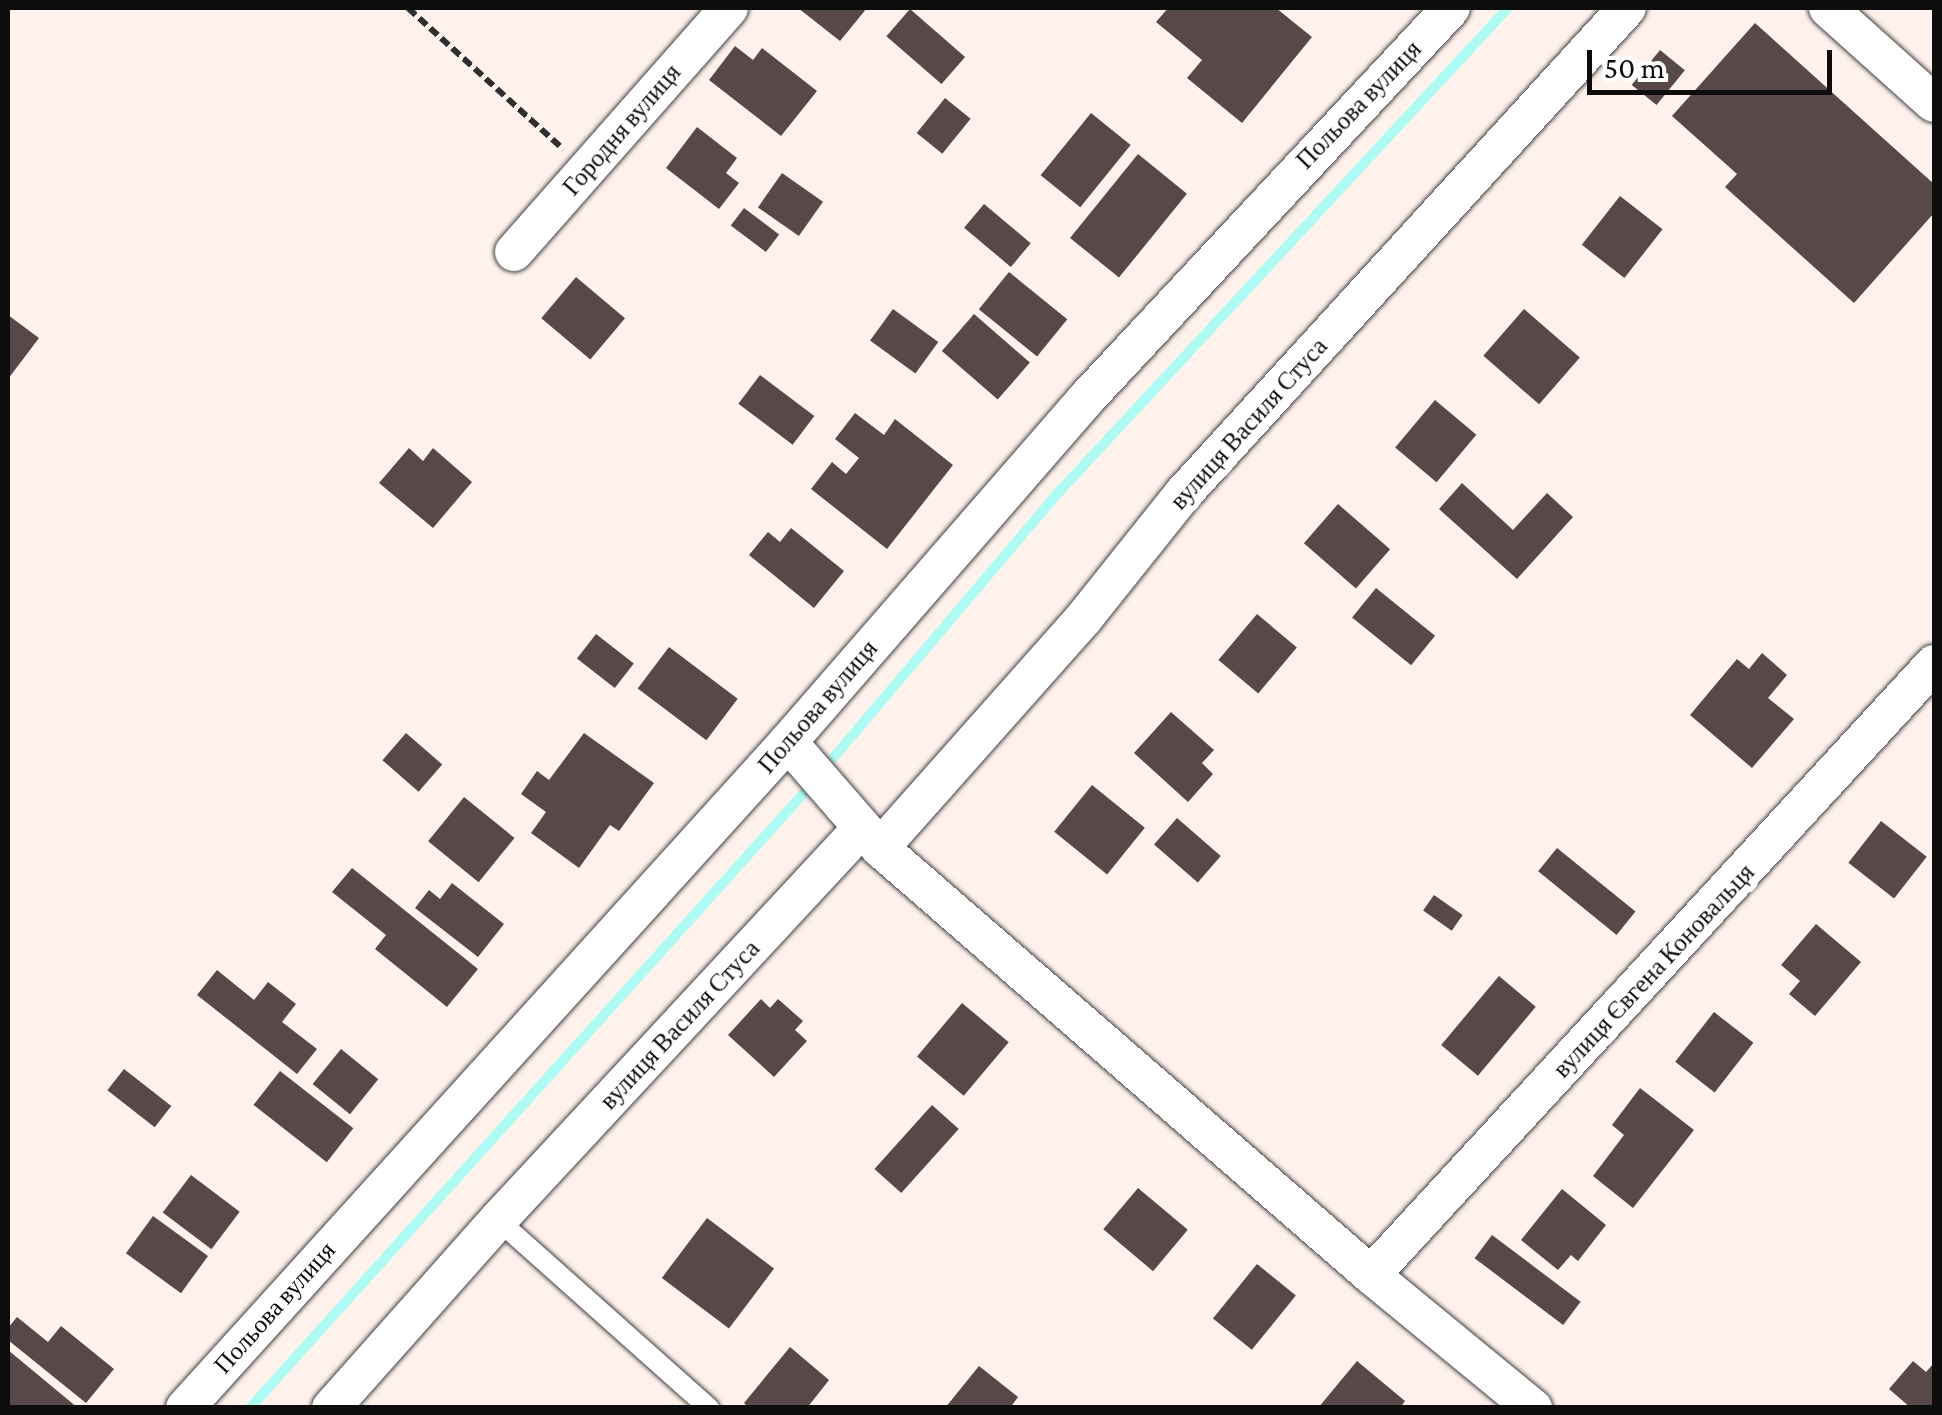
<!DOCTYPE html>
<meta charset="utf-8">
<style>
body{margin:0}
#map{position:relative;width:1942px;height:1415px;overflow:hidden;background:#fff2ed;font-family:"Crimson Pro",serif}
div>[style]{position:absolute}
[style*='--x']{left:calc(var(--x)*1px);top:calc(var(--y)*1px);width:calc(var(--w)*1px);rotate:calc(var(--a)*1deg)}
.stream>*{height:10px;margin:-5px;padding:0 5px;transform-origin:5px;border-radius:5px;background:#adfbf2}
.building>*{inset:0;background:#57484a;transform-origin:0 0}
.path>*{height:6px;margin-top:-3px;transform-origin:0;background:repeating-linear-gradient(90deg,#2f2f2f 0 10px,transparent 0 15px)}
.roads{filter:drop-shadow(0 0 2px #404040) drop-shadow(0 0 2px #404040)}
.service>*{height:20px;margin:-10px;padding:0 10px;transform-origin:10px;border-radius:10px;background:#fff}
.minor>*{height:38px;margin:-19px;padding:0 19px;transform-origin:19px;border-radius:19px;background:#fff}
span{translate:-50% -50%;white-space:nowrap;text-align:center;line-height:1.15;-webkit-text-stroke:10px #fff;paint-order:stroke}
.street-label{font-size:25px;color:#0d0d0d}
.frame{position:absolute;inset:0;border:10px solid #0d0d0d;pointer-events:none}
.scale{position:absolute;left:1587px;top:50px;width:245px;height:45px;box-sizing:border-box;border:5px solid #0d0d0d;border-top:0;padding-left:12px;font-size:30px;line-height:35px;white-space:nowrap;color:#0d0d0d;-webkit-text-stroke:8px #fff;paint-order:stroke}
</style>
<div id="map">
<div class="stream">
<div style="--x:834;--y:757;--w:348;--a:-49.7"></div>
<div style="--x:1059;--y:492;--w:660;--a:-47.15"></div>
<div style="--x:250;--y:1408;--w:826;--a:-47.99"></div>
</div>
<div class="building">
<div style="clip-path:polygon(798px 8px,867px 8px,840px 41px)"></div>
<div style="clip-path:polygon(1168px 8px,1276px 8px,1312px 37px,1242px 123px,1187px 78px,1202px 60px,1156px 22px)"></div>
<div style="left:910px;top:9px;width:73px;height:36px;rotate:41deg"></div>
<div style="clip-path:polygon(1755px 23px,1934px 184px,1934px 213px,1854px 303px,1725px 187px,1737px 174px,1672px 116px)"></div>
<div style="clip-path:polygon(735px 46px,753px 60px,762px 48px,817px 91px,781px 136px,709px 80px)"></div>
<div style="left:1660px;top:50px;width:32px;height:45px;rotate:39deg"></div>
<div style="left:945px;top:98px;width:33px;height:45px;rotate:39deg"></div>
<div style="left:1091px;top:113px;width:51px;height:80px;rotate:39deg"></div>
<div style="clip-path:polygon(697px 127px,737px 158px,726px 173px,739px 183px,719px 209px,666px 168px)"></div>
<div style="left:1138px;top:154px;width:63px;height:108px;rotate:39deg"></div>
<div style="left:782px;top:173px;width:50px;height:42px;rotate:35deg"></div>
<div style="left:1620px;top:196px;width:54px;height:62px;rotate:38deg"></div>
<div style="left:984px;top:204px;width:61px;height:31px;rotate:40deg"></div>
<div style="left:744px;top:208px;width:44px;height:22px;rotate:37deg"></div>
<div style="left:1009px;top:272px;width:75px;height:48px;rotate:39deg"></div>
<div style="left:576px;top:277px;width:64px;height:54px;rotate:40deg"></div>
<div style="left:893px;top:309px;width:56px;height:39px;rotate:36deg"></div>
<div style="left:1524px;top:309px;width:74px;height:62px;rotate:41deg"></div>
<div style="left:974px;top:314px;width:74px;height:49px;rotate:41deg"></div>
<div style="clip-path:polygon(8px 315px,39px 338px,8px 379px)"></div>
<div style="left:760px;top:375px;width:68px;height:36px;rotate:37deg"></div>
<div style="left:1435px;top:400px;width:54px;height:62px;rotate:40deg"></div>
<div style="clip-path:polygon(855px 413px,884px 435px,895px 419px,953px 465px,887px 549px,811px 489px,832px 462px,846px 474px,859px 458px,835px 439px)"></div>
<div style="clip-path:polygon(409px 448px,423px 461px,433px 448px,472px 482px,433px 528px,379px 483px)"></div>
<div style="clip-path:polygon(1462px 483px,1513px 530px,1547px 493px,1573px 517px,1517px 579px,1439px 509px)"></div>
<div style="left:1338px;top:504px;width:69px;height:52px;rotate:41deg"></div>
<div style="clip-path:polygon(791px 528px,844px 571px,814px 608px,749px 555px,768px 532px,780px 542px)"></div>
<div style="left:1376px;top:588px;width:76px;height:38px;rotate:39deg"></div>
<div style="left:1257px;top:614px;width:52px;height:60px;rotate:40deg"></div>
<div style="left:596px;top:634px;width:48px;height:31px;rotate:38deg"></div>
<div style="left:669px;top:647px;width:86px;height:52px;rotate:37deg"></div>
<div style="clip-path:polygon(1762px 653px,1787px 675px,1768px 698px,1794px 719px,1752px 768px,1690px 715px,1737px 659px,1749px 669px)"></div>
<div style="clip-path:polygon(1171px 712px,1214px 750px,1202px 763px,1213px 774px,1188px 802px,1134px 753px)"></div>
<div style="left:406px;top:733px;width:48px;height:36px;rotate:41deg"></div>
<div style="clip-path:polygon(584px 733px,654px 783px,619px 831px,610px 825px,579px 868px,531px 833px,546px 812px,521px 794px,537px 771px,549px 780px)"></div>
<div style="left:1092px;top:785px;width:68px;height:60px;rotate:39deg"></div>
<div style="left:464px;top:797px;width:65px;height:57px;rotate:39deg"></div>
<div style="left:1177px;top:818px;width:58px;height:35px;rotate:41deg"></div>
<div style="left:1881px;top:821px;width:58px;height:53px;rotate:38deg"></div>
<div style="left:1557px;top:848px;width:101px;height:30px;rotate:39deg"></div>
<div style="clip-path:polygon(352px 868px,478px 969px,447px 1007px,375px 949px,386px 935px,332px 892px)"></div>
<div style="clip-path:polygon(452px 883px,504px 924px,478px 957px,415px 908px,429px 890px,440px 899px)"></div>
<div style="left:1434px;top:895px;width:35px;height:19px;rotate:35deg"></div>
<div style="clip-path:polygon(1816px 924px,1861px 962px,1815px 1016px,1789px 994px,1800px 981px,1781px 965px)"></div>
<div style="clip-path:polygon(217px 970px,254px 1000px,268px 982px,296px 1004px,282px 1022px,317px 1049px,297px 1074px,197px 995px)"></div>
<div style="left:1499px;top:976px;width:48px;height:90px;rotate:40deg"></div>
<div style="clip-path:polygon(761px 999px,770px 1008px,778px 999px,803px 1021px,795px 1030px,807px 1041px,774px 1077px,728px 1035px)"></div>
<div style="left:962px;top:1003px;width:61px;height:70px;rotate:40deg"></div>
<div style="left:1714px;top:1012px;width:50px;height:63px;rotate:38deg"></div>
<div style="left:341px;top:1049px;width:48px;height:45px;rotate:39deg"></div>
<div style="left:124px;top:1069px;width:60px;height:27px;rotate:38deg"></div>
<div style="left:280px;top:1071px;width:93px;height:43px;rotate:38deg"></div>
<div style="clip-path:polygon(1640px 1088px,1694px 1130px,1633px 1208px,1593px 1176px,1624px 1135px,1612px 1125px)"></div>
<div style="left:932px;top:1105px;width:36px;height:86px;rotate:42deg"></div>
<div style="left:191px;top:1175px;width:61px;height:47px;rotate:37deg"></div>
<div style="left:1138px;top:1188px;width:65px;height:54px;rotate:40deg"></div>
<div style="clip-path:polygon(1562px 1189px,1606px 1225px,1578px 1261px,1571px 1255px,1558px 1270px,1521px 1240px)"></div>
<div style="left:153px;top:1216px;width:68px;height:46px;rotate:36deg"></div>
<div style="left:707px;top:1218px;width:84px;height:75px;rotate:37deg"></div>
<div style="left:1492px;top:1235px;width:111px;height:29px;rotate:37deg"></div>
<div style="left:1257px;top:1264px;width:50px;height:70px;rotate:39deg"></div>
<div style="clip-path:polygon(17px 1317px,48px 1342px,61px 1326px,114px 1369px,86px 1403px,8px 1340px,8px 1328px)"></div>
<div style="clip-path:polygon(790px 1347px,829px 1380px,807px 1408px,749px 1408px,744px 1403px)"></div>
<div style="clip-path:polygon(8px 1350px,78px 1408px,8px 1408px)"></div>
<div style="clip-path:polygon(1357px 1361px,1405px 1401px,1400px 1408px,1318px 1408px)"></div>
<div style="clip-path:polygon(1913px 1361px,1926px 1372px,1934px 1363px,1934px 1408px,1911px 1408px,1889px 1389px)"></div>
<div style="clip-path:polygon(979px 1366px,1018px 1397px,1010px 1408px,945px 1408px)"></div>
</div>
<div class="path">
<div style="--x:408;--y:8;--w:210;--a:42.3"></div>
</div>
<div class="roads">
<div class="service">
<div style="--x:498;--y:1220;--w:283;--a:41.7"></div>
</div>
<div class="minor">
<div style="--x:1828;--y:8;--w:142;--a:41.9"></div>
<div style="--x:514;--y:252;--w:325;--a:-48.6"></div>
<div style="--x:788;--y:742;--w:140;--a:49"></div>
<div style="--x:880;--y:848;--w:651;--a:41.01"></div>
<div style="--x:1371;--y:1275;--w:210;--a:39.4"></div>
<div style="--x:880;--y:848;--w:307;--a:-48.4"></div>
<div style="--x:1084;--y:618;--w:159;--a:-51.4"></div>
<div style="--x:1183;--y:494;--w:658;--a:-47.59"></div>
<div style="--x:1371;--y:1275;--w:831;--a:-47.34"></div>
<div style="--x:185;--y:1408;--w:898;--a:-47.84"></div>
<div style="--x:788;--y:742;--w:456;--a:-49"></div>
<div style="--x:1087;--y:398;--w:533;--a:-46.97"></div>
<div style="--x:331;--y:1408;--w:251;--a:-48.4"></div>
<div style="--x:498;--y:1220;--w:534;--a:-47.13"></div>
</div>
</div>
<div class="street-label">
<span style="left:1359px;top:105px;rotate:-46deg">Польова вулиця</span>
<span style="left:622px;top:130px;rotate:-49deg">Городня вулиця</span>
<span style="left:1249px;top:424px;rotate:-48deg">вулиця Василя Стуса</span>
<span style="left:818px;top:707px;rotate:-49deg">Польова вулиця</span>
<span style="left:1654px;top:971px;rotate:-47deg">вулиця Євгена Коновальця</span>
<span style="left:680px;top:1025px;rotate:-47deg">вулиця Василя Стуса</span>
<span style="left:275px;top:1308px;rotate:-48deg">Польова вулиця</span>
</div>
<div class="frame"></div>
<div class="scale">50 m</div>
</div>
